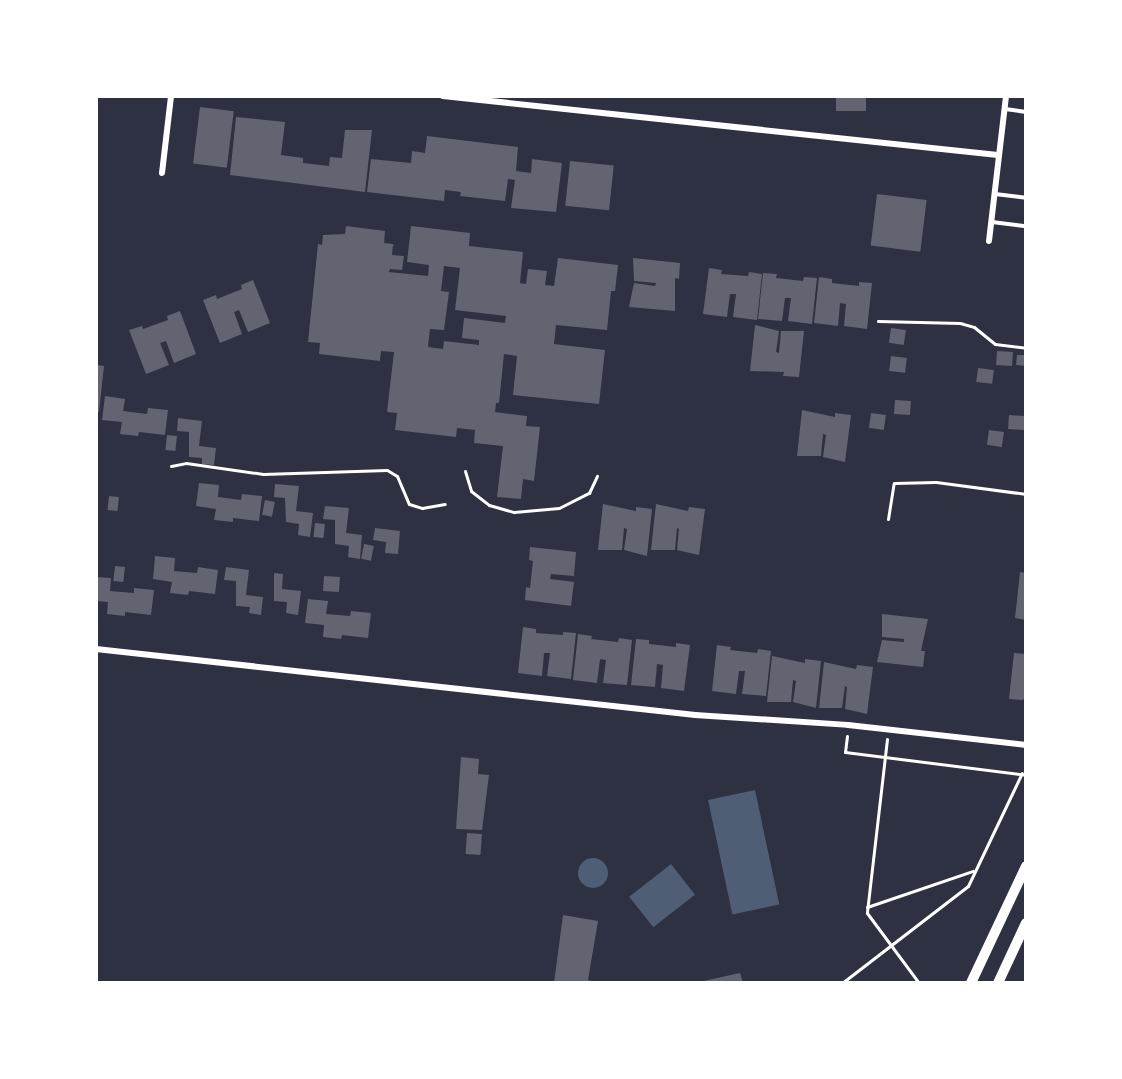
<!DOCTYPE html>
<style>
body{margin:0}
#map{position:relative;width:1122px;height:1079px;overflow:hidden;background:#2d3142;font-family:"Exo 2",sans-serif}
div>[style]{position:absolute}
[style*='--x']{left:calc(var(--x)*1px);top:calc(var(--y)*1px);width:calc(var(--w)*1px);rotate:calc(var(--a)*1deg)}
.water>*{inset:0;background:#4f5d75;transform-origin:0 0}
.round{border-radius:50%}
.building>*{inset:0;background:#626471;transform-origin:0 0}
.path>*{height:3px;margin:-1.5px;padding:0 1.5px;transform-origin:1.5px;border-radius:1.5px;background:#fff}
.service>*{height:4px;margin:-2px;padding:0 2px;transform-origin:2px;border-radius:2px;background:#fff}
.minor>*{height:6px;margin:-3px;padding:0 3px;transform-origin:3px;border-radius:3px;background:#fff}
.secondary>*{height:10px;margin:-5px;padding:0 5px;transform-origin:5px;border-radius:5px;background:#fff}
span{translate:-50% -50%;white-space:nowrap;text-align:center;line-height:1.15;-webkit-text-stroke:4.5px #fff;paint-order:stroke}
.frame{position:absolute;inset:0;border:98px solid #fff;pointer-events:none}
</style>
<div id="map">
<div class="water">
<div style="left:755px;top:790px;width:117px;height:48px;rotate:78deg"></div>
<div class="round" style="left:578px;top:858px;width:30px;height:30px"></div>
<div style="left:671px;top:864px;width:39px;height:53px;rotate:52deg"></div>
</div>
<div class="building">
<div style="left:836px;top:96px;width:30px;height:15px"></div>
<div style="left:200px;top:107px;width:34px;height:57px;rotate:7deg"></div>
<div style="clip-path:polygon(236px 117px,285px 122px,281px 155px,303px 158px,303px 163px,329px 166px,330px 157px,342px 158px,345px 130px,372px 130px,365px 192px,230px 175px)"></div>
<div style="clip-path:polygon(427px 136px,518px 147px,516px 171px,531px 173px,532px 159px,562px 163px,556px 212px,511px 208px,515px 180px,508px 179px,505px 201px,460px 196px,461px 192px,445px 190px,444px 201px,367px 192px,371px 159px,411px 163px,412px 151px,425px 153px)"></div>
<div style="left:570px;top:161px;width:44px;height:45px;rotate:6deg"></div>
<div style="left:877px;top:194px;width:50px;height:52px;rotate:7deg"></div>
<div style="clip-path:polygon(evenodd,346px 226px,385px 231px,384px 243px,393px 244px,392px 255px,404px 256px,402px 270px,390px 269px,389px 272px,428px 276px,429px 265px,407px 262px,411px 226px,470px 233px,469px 246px,523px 252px,520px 283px,526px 284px,528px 269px,547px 271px,545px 285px,554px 286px,558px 258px,618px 265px,615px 291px,611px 291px,607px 330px,556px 325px,554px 344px,605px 350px,599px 404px,513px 395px,517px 356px,504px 354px,499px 403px,496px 403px,495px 412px,527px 416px,526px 426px,540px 427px,534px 481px,523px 479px,521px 499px,497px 497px,503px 446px,474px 443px,475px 430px,457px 428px,456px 437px,395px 430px,397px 413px,387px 412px,394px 352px,381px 351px,380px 361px,319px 354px,320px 343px,308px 342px,318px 244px,322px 245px,323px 235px,345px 234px,346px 226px,444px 266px,460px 268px,455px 310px,506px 316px,505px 323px,464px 318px,462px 338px,479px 340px,479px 345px,444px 341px,443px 349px,428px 347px,430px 329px,444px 330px,449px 292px,441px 291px,444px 266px)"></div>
<div style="clip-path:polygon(633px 258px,680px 263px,679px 279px,675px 278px,675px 311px,629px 307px,634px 283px,655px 286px,656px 283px,634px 281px)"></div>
<div style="clip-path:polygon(709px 268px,722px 270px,721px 274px,748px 276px,749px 272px,762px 274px,757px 320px,733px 317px,736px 294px,730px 294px,727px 317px,703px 314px)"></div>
<div style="clip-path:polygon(763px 273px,777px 274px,776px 278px,803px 281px,804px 277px,817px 278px,812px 324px,788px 321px,791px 298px,785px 298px,782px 321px,758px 319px)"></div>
<div style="clip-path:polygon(819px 277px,832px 279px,832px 283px,859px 286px,859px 282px,872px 283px,867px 329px,844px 326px,846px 304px,840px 303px,838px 326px,814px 323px)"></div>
<div style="clip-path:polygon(253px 280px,270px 323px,248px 332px,239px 310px,234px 312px,242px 334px,220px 343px,203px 300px,216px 295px,217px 299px,242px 289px,241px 285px)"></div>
<div style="clip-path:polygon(180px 311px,196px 354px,174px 363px,166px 341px,160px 343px,169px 365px,146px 374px,129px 330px,142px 326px,143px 329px,168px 320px,167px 316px)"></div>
<div style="clip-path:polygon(755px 325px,779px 331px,776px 352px,779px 353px,781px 331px,804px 331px,799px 377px,783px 376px,784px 372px,750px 371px)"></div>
<div style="left:891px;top:328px;width:15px;height:15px;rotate:8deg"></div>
<div style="left:997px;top:351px;width:16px;height:14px;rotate:4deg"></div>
<div style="clip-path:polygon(1017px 355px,1026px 355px,1026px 366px,1016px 365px)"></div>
<div style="left:891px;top:356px;width:16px;height:15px;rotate:7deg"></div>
<div style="clip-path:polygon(96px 365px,104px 366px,99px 412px,96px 412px)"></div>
<div style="left:978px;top:368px;width:16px;height:14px;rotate:7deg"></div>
<div style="clip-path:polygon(105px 396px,125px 399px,123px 411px,147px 414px,148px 408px,168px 410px,165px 435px,139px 432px,138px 436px,120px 434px,122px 422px,102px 420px)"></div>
<div style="left:895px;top:400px;width:16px;height:14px;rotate:4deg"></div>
<div style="clip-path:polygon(802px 410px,835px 417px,835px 413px,851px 415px,845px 462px,823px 457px,826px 435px,823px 434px,821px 456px,797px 456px)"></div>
<div style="left:871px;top:413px;width:15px;height:15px;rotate:8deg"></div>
<div style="left:1009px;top:415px;width:16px;height:14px;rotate:4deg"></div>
<div style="clip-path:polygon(178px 418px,202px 421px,199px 446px,216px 448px,214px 465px,202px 464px,202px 458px,189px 457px,189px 432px,177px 431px)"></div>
<div style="left:989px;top:430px;width:15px;height:15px;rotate:8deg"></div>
<div style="left:167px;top:435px;width:10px;height:15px;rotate:6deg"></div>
<div style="clip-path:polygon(199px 483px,219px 485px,218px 497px,241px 500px,242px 494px,262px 496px,259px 521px,233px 518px,233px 522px,214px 520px,216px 509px,196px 506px)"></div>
<div style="clip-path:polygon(275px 484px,299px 486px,296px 511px,313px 513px,310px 537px,298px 535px,299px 524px,286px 522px,285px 498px,274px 497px)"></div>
<div style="left:109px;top:496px;width:10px;height:14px;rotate:6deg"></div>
<div style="left:265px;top:500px;width:10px;height:15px;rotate:11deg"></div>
<div style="clip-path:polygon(603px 504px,636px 511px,636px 507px,652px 509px,647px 556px,624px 550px,627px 529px,624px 528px,622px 550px,598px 550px)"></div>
<div style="clip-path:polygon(656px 504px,688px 511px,689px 507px,705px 509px,699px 555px,677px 550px,679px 529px,677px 528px,675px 550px,651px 550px)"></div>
<div style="clip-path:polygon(325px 506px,349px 508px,346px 533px,362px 535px,360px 559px,348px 557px,349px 546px,335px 544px,335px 520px,323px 519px)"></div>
<div style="left:315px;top:523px;width:10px;height:14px;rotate:6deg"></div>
<div style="clip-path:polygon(375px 528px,400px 531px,398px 554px,385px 553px,386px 542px,373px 540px)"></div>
<div style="left:364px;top:544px;width:10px;height:15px;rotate:11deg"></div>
<div style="clip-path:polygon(530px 547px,576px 552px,574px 576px,551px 574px,550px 579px,574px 582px,571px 606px,525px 600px,526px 587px,530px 588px,533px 561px,529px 560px)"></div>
<div style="clip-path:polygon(155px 556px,175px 558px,174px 571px,197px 573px,198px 567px,218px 570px,215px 594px,189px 591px,188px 595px,170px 593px,172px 582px,153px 579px)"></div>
<div style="left:115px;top:566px;width:10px;height:15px;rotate:6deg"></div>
<div style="clip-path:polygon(226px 567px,249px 570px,246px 595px,263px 597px,261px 615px,249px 613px,250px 607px,236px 606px,236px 581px,224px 580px)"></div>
<div style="clip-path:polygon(1020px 572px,1026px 573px,1026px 620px,1015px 618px)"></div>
<div style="clip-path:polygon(274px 573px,283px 574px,282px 589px,301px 591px,298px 615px,286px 613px,287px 602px,274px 601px)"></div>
<div style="left:324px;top:576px;width:16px;height:15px;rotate:4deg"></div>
<div style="clip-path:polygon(96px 577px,111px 578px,110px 591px,134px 593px,134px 588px,154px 590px,151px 615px,125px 612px,125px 616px,107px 614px,108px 602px,96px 601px)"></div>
<div style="clip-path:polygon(308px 599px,328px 601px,326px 614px,350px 616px,351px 611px,371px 613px,368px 638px,342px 635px,341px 639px,323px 637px,324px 625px,305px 623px)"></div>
<div style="clip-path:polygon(882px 614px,928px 619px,921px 651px,925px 651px,923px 667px,877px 662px,882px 640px,904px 642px,904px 639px,882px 637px)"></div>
<div style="clip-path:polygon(523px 627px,536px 629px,536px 633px,563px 635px,563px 632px,576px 633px,571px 679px,547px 676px,550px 653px,544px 653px,542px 676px,518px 673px)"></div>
<div style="clip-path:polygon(578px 634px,592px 636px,591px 639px,618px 642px,619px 638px,632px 640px,627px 685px,603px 683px,606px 660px,600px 659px,597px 683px,573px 680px)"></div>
<div style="clip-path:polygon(636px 639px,649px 640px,649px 644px,676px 647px,676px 643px,690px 645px,684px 691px,661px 688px,663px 665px,657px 664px,655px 687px,631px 685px)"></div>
<div style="clip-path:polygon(717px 645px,731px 647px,730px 650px,757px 653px,758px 649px,771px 651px,766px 696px,742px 694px,745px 671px,739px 671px,736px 694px,712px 691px)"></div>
<div style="clip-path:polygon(1014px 653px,1026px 654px,1026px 698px,1022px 700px,1009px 699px)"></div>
<div style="clip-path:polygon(772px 656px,805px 663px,805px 659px,821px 661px,816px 708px,793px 702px,796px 681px,793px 680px,791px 702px,767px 702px)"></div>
<div style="clip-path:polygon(824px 662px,856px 669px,857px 665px,873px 667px,867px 714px,845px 709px,847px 687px,845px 686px,842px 708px,819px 708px)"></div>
<div style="clip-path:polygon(461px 757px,479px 759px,478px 774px,489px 775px,482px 830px,456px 829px)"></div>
<div style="left:467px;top:833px;width:15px;height:21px;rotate:4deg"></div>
<div style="clip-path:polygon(563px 915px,598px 921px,588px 980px,598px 983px,554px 983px)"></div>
<div style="clip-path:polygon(740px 973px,743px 983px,699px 983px,699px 982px)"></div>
</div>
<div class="path">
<div style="--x:878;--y:321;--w:82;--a:1.4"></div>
<div style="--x:960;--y:323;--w:15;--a:16"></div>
<div style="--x:974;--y:327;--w:27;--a:39"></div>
<div style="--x:995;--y:344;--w:31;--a:7"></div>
<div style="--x:171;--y:466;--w:15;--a:-11"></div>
<div style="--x:186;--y:463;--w:78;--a:8.1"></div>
<div style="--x:263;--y:474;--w:124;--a:-1.8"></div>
<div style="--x:387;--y:470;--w:12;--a:31"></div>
<div style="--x:397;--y:476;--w:30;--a:67"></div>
<div style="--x:409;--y:504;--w:14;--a:17"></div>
<div style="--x:422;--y:508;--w:23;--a:-10"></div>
<div style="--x:465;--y:471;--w:21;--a:73"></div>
<div style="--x:471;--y:491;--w:23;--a:38"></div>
<div style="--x:489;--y:505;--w:26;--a:16"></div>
<div style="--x:514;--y:512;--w:45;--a:-5.1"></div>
<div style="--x:559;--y:508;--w:34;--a:-27"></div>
<div style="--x:589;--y:493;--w:19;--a:-65"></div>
<div style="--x:888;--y:519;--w:36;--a:-81"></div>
<div style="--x:894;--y:483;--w:42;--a:-1.4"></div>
<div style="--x:936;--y:482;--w:91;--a:7.6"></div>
<div style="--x:847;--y:736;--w:16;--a:97"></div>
<div style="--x:845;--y:752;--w:182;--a:7.2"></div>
<div style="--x:887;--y:739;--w:175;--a:96.6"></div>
<div style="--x:867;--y:913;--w:87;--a:53.4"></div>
<div style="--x:867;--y:907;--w:112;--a:-18.8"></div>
<div style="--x:842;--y:983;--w:159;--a:-37.6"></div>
<div style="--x:968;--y:886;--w:125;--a:-64.5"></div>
</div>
<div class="service">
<div style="--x:1005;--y:109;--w:21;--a:8"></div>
<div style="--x:995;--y:194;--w:31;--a:7"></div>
<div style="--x:992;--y:222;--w:34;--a:7"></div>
</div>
<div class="minor">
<div style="--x:443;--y:96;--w:558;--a:6.07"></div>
<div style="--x:162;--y:173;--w:78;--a:-83.3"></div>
<div style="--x:989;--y:241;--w:146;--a:-83.3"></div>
<div style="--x:96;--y:649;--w:603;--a:6.29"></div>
<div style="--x:695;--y:715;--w:153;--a:3.7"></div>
<div style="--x:848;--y:725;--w:179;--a:6.4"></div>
</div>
<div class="secondary">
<div style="--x:971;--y:983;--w:129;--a:-64.8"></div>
<div style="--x:998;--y:983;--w:66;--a:-65"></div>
</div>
<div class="frame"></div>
</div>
